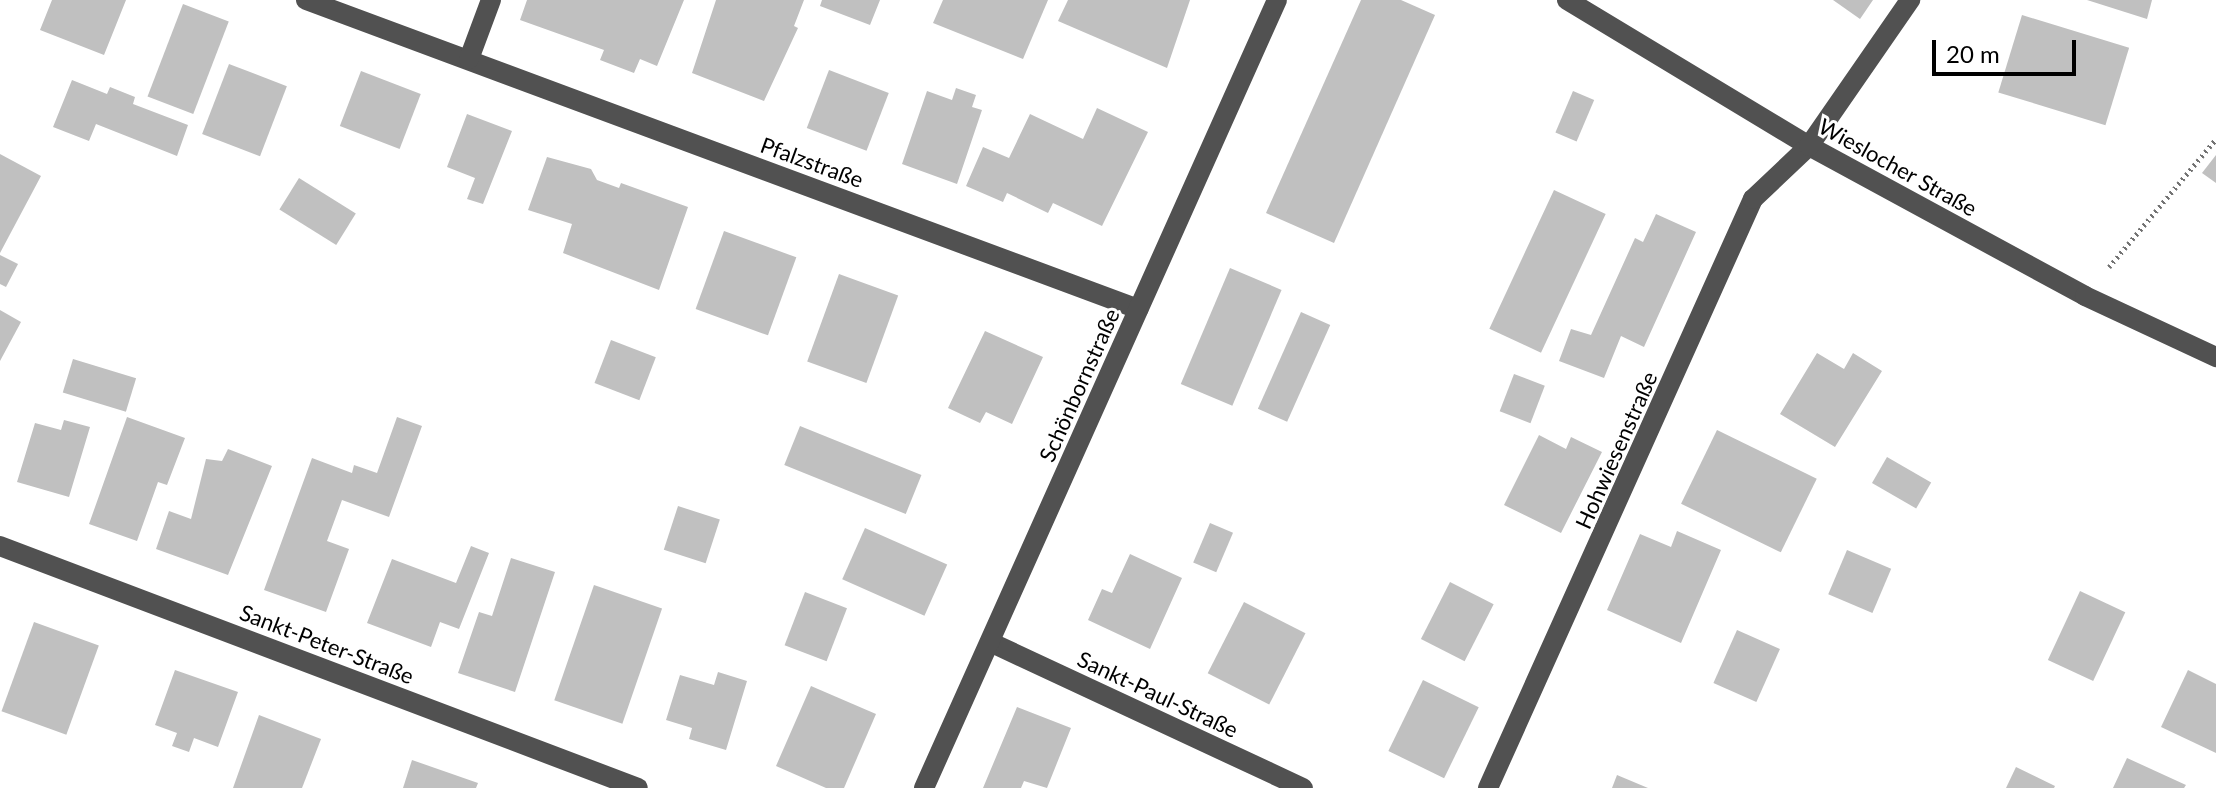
<!DOCTYPE html>
<meta charset="utf-8">
<style>
body{margin:0}
#map{position:relative;width:2216px;height:788px;overflow:hidden;background:#fff;font-family:Lato,sans-serif}
div>[style]{position:absolute}
[style*='--x']{left:calc(var(--x)*1px);top:calc(var(--y)*1px);width:calc(var(--w)*1px);rotate:calc(var(--a)*1deg)}
.building>*{inset:0;background:#c0c0c0;transform-origin:0 0}
.path>*{height:5px;margin-top:-2.5px;transform-origin:0;background:repeating-linear-gradient(90deg,#737373 0 2px,transparent 0 6px)}
.minor>*{height:20px;margin:-10px;padding:0 10px;transform-origin:10px;border-radius:10px;background:#515151}
span{translate:-50% -50%;white-space:nowrap;text-align:center;line-height:1.15;-webkit-text-stroke:6px #fff;paint-order:stroke}
.street-label{font-size:22px;color:#000}
.scale{position:absolute;left:1932px;top:40px;width:144px;height:36px;box-sizing:border-box;border:4px solid #000;border-top:0;padding-left:10px;font-size:24px;line-height:28px;white-space:nowrap;color:#000;-webkit-text-stroke:6px #fff;paint-order:stroke}
</style>
<div id="map">
<div class="building">
<div style="clip-path:polygon(52px 0,126px 0,104px 55px,40px 30px)"></div>
<div style="clip-path:polygon(527px 0,684px 0,657px 66px,640px 59px,634px 73px,600px 60px,604px 50px,520px 20px)"></div>
<div style="clip-path:polygon(716px 0,804px 0,794px 26px,798px 28px,764px 101px,692px 73px)"></div>
<div style="clip-path:polygon(822px 0,880px 0,870px 25px,820px 6px)"></div>
<div style="clip-path:polygon(943px 0,1048px 0,1023px 59px,933px 23px)"></div>
<div style="clip-path:polygon(1068px 0,1190px 0,1167px 68px,1058px 21px)"></div>
<div style="clip-path:polygon(1361px 0,1401px 0,1435px 15px,1334px 243px,1266px 213px)"></div>
<div style="clip-path:polygon(1833px 0,1873px 0,1860px 19px)"></div>
<div style="clip-path:polygon(2087px 0,2152px 0,2147px 19px)"></div>
<div style="left:183px;top:4px;width:49px;height:99px;rotate:21deg"></div>
<div style="left:2022px;top:15px;width:112px;height:81px;rotate:17deg"></div>
<div style="left:229px;top:64px;width:62px;height:75px;rotate:21deg"></div>
<div style="left:829px;top:70px;width:64px;height:62px;rotate:21deg"></div>
<div style="left:361px;top:71px;width:64px;height:59px;rotate:21deg"></div>
<div style="clip-path:polygon(72px 80px,107px 94px,110px 87px,135px 97px,133px 104px,188px 125px,177px 156px,96px 124px,89px 141px,53px 127px)"></div>
<div style="clip-path:polygon(956px 88px,976px 95px,972px 107px,982px 110px,957px 184px,902px 164px,927px 91px,952px 100px)"></div>
<div style="left:1573px;top:91px;width:23px;height:45px;rotate:23deg"></div>
<div style="clip-path:polygon(1097px 108px,1148px 132px,1102px 226px,1053px 203px,1048px 213px,1007px 193px,1003px 202px,966px 186px,983px 147px,1009px 158px,1030px 114px,1083px 139px)"></div>
<div style="clip-path:polygon(467px 114px,512px 131px,483px 204px,467px 199px,475px 178px,447px 167px)"></div>
<div style="clip-path:polygon(0 154px,41px 176px,0 253px)"></div>
<div style="clip-path:polygon(2216px 155px,2216px 183px,2202px 173px)"></div>
<div style="clip-path:polygon(547px 157px,591px 169px,597px 180px,619px 188px,621px 183px,688px 207px,659px 290px,563px 253px,572px 224px,528px 210px)"></div>
<div style="left:299px;top:178px;width:67px;height:37px;rotate:32deg"></div>
<div style="left:1554px;top:190px;width:57px;height:153px;rotate:25deg"></div>
<div style="clip-path:polygon(1656px 214px,1696px 232px,1644px 347px,1621px 336px,1604px 378px,1559px 361px,1571px 329px,1591px 335px,1635px 238px,1643px 242px)"></div>
<div style="left:724px;top:231px;width:77px;height:83px;rotate:20deg"></div>
<div style="clip-path:polygon(0 255px,18px 264px,6px 287px,0 284px)"></div>
<div style="left:1230px;top:268px;width:56px;height:126px;rotate:23deg"></div>
<div style="left:839px;top:274px;width:63px;height:93px;rotate:20deg"></div>
<div style="clip-path:polygon(0 310px,21px 322px,0 361px)"></div>
<div style="left:1301px;top:312px;width:32px;height:106px;rotate:24deg"></div>
<div style="clip-path:polygon(985px 331px,1043px 357px,1012px 424px,986px 412px,980px 423px,948px 408px)"></div>
<div style="left:611px;top:340px;width:48px;height:46px;rotate:21deg"></div>
<div style="clip-path:polygon(1817px 353px,1844px 369px,1853px 353px,1882px 371px,1835px 447px,1780px 414px)"></div>
<div style="left:73px;top:359px;width:66px;height:35px;rotate:17deg"></div>
<div style="left:1514px;top:374px;width:33px;height:40px;rotate:21deg"></div>
<div style="clip-path:polygon(127px 417px,185px 438px,167px 485px,158px 482px,137px 541px,89px 524px)"></div>
<div style="clip-path:polygon(397px 417px,422px 426px,389px 517px,342px 500px,327px 541px,349px 549px,326px 612px,264px 590px,312px 458px,352px 473px,354px 465px,377px 473px)"></div>
<div style="clip-path:polygon(64px 420px,90px 427px,69px 497px,17px 482px,35px 423px,61px 430px)"></div>
<div style="left:800px;top:426px;width:131px;height:42px;rotate:22deg"></div>
<div style="left:1717px;top:430px;width:111px;height:82px;rotate:26deg"></div>
<div style="clip-path:polygon(1539px 435px,1566px 449px,1571px 437px,1602px 452px,1561px 533px,1504px 505px)"></div>
<div style="clip-path:polygon(228px 449px,272px 466px,228px 575px,156px 549px,169px 511px,191px 519px,206px 459px,222px 461px)"></div>
<div style="left:1887px;top:457px;width:51px;height:30px;rotate:30deg"></div>
<div style="left:678px;top:506px;width:44px;height:46px;rotate:18deg"></div>
<div style="left:1210px;top:523px;width:25px;height:43px;rotate:23deg"></div>
<div style="left:865px;top:528px;width:90px;height:56px;rotate:24deg"></div>
<div style="clip-path:polygon(1677px 531px,1721px 550px,1681px 643px,1607px 610px,1640px 534px,1671px 547px)"></div>
<div style="clip-path:polygon(471px 546px,489px 553px,459px 629px,440px 622px,431px 647px,367px 623px,392px 559px,456px 583px)"></div>
<div style="left:1847px;top:550px;width:48px;height:48px;rotate:23deg"></div>
<div style="clip-path:polygon(1130px 554px,1182px 578px,1150px 649px,1088px 620px,1102px 589px,1112px 593px)"></div>
<div style="clip-path:polygon(511px 558px,555px 572px,515px 692px,458px 673px,479px 612px,492px 616px)"></div>
<div style="left:1450px;top:582px;width:49px;height:64px;rotate:27deg"></div>
<div style="left:594px;top:585px;width:72px;height:122px;rotate:19deg"></div>
<div style="left:2080px;top:591px;width:50px;height:76px;rotate:25deg"></div>
<div style="left:805px;top:592px;width:45px;height:57px;rotate:21deg"></div>
<div style="left:1244px;top:602px;width:69px;height:80px;rotate:27deg"></div>
<div style="left:34px;top:622px;width:69px;height:95px;rotate:20deg"></div>
<div style="left:1737px;top:630px;width:47px;height:58px;rotate:24deg"></div>
<div style="clip-path:polygon(175px 670px,238px 692px,218px 747px,194px 738px,189px 752px,172px 746px,177px 733px,155px 725px)"></div>
<div style="clip-path:polygon(2188px 670px,2216px 684px,2216px 753px,2161px 727px)"></div>
<div style="clip-path:polygon(718px 672px,747px 681px,726px 750px,689px 739px,692px 728px,666px 720px,680px 675px,714px 685px)"></div>
<div style="left:1423px;top:680px;width:62px;height:79px;rotate:26deg"></div>
<div style="clip-path:polygon(811px 686px,876px 714px,844px 788px,826px 788px,776px 766px)"></div>
<div style="clip-path:polygon(1017px 707px,1071px 728px,1047px 788px,1024px 781px,1021px 788px,983px 788px)"></div>
<div style="clip-path:polygon(259px 715px,321px 739px,302px 788px,233px 788px)"></div>
<div style="clip-path:polygon(2127px 758px,2186px 785px,2184px 788px,2113px 788px)"></div>
<div style="clip-path:polygon(412px 760px,478px 783px,476px 788px,403px 788px)"></div>
<div style="clip-path:polygon(2016px 767px,2055px 786px,2054px 788px,2006px 788px)"></div>
<div style="clip-path:polygon(1617px 775px,1648px 788px,1612px 788px)"></div>
</div>
<div class="path">
<div style="--x:2109;--y:267;--w:167;--a:-50.1"></div>
</div>
<div class="minor">
<div style="--x:306;--y:0;--w:888;--a:20.37"></div>
<div style="--x:1567;--y:0;--w:283;--a:31.1"></div>
<div style="--x:1809;--y:146;--w:314;--a:28.5"></div>
<div style="--x:2085;--y:296;--w:145;--a:25"></div>
<div style="--x:469;--y:59;--w:63;--a:-69.6"></div>
<div style="--x:0;--y:546;--w:682;--a:20.77"></div>
<div style="--x:992;--y:643;--w:343;--a:25"></div>
<div style="--x:924;--y:788;--w:863;--a:-65.87"></div>
<div style="--x:1488;--y:788;--w:646;--a:-65.78"></div>
<div style="--x:1753;--y:199;--w:77;--a:-43.4"></div>
<div style="--x:1809;--y:146;--w:178;--a:-55.3"></div>
</div>
<div class="street-label">
<span style="left:812px;top:162px;rotate:20deg">Pfalzstraße</span>
<span style="left:1898px;top:167px;rotate:29deg">Wieslocher Straße</span>
<span style="left:1079px;top:385px;rotate:-66deg">Schönbornstraße</span>
<span style="left:1616px;top:450px;rotate:-66deg">Hohwiesenstraße</span>
<span style="left:327px;top:644px;rotate:21deg">Sankt-Peter-Straße</span>
<span style="left:1158px;top:694px;rotate:25deg">Sankt-Paul-Straße</span>
</div>
<div class="scale">20 m</div>
</div>
